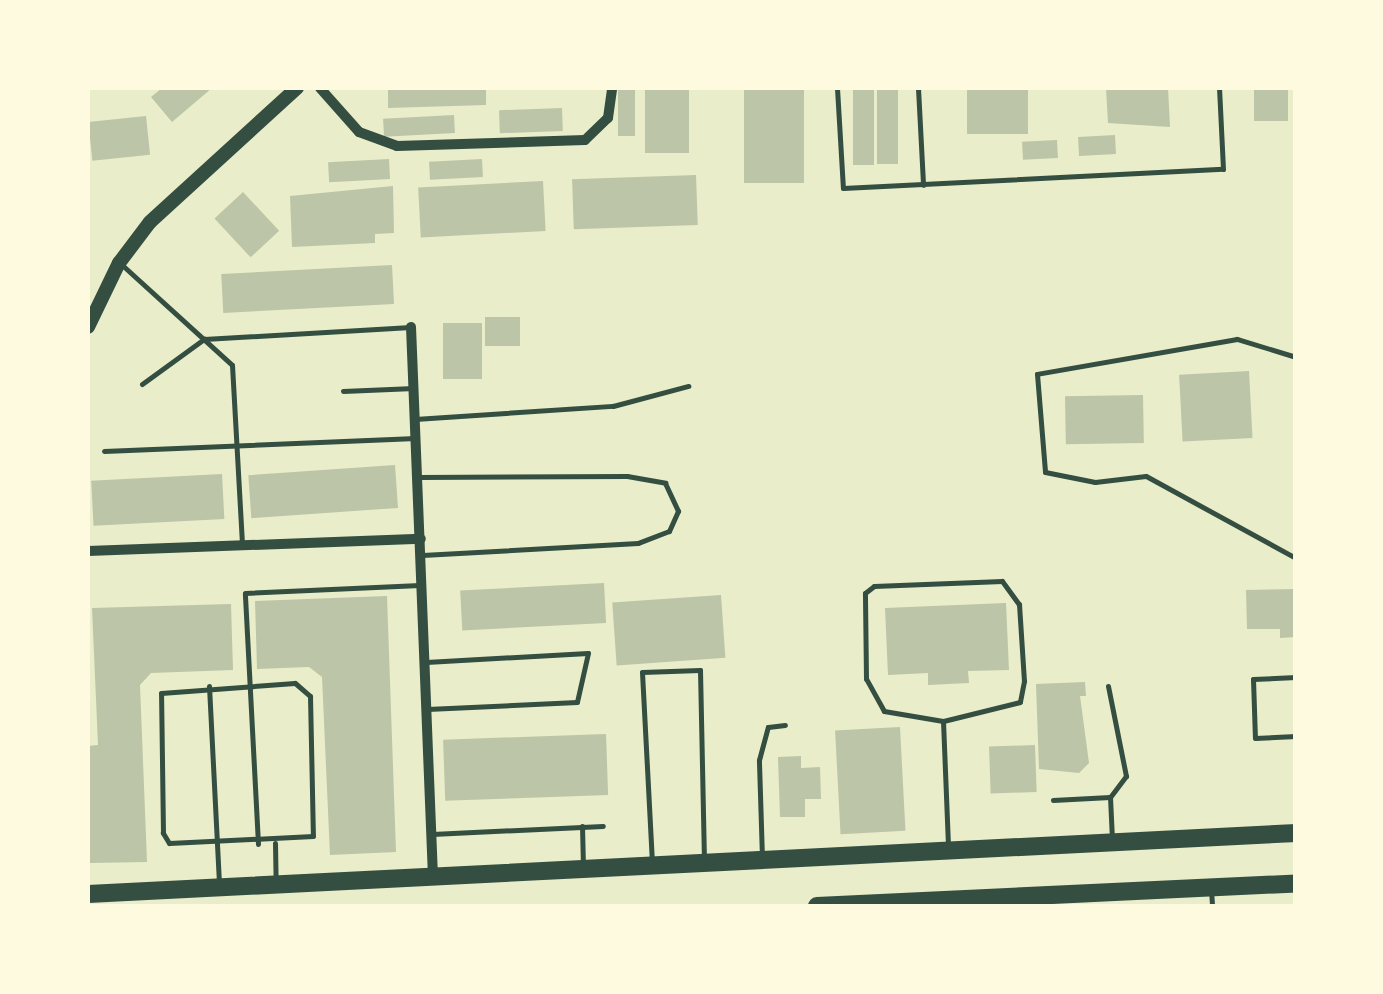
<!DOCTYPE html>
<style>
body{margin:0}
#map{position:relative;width:1383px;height:994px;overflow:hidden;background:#e9edc9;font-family:"Public Sans",sans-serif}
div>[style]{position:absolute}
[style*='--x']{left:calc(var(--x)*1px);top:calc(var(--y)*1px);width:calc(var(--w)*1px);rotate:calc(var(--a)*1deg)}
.building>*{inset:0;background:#bcc5a7;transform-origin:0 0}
.service>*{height:5px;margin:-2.5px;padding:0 2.5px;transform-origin:2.5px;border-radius:2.5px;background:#344e41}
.minor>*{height:10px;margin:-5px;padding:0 5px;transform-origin:5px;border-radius:5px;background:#344e41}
.tertiary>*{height:14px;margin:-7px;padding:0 7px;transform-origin:7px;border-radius:7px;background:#344e41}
.primary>*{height:18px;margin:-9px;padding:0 9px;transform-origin:9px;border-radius:9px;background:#344e41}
span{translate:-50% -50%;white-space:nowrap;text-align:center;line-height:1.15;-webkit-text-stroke:9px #fefae0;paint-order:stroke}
.frame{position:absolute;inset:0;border:90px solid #fefae0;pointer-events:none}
</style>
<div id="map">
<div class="building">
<div style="clip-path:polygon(162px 88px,212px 88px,172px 122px,151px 97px)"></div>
<div style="clip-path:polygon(388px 88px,486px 88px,486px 105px,388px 108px)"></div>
<div style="left:618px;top:88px;width:17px;height:48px"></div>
<div style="left:645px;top:88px;width:44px;height:65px"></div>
<div style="left:744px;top:88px;width:60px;height:95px"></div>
<div style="left:853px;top:88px;width:21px;height:77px"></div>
<div style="left:877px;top:88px;width:21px;height:76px"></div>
<div style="left:967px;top:88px;width:61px;height:46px"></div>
<div style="clip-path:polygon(1106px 88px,1168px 88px,1170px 127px,1108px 123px)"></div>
<div style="left:1254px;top:88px;width:34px;height:33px"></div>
<div style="left:562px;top:108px;width:23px;height:63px;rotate:88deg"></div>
<div style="left:454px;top:115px;width:18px;height:71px;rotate:87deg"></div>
<div style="left:146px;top:116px;width:39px;height:58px;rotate:84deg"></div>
<div style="left:1115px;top:135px;width:19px;height:37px;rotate:87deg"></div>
<div style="left:1057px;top:140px;width:18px;height:35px;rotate:87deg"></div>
<div style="left:389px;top:159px;width:20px;height:61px;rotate:87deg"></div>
<div style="left:482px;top:159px;width:18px;height:53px;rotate:87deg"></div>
<div style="left:696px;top:175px;width:50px;height:124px;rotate:88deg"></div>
<div style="left:543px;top:181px;width:50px;height:125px;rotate:87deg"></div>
<div style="clip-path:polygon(393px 186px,394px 233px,375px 234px,375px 243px,292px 247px,290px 196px)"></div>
<div style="left:243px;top:192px;width:53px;height:39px;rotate:47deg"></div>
<div style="left:392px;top:265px;width:39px;height:171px;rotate:87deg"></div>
<div style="left:520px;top:317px;width:29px;height:35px;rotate:90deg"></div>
<div style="left:443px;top:323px;width:39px;height:56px"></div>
<div style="left:1249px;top:371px;width:67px;height:70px;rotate:87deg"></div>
<div style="left:1143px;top:395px;width:48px;height:78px;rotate:89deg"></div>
<div style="left:395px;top:465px;width:43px;height:147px;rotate:86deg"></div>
<div style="left:222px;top:474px;width:45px;height:131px;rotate:87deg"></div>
<div style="left:604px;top:583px;width:40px;height:144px;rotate:87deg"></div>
<div style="clip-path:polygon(1296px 589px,1296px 637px,1280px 638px,1280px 629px,1247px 629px,1246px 590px)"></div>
<div style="left:721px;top:595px;width:63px;height:109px;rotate:86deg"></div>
<div style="clip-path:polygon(387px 596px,396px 852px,330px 855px,322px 677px,309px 667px,257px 669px,255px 601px)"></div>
<div style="clip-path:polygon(1006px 603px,1009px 670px,968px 671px,969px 683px,928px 685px,928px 673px,888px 675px,885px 608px)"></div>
<div style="clip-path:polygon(231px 604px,233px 670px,151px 673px,140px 685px,147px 862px,88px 863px,88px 746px,98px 745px,92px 608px)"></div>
<div style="clip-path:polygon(1085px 682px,1086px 696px,1080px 696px,1089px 763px,1079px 773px,1039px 769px,1036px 684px)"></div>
<div style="left:900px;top:727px;width:104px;height:65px;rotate:87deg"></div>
<div style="left:606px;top:734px;width:61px;height:163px;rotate:88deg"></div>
<div style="left:1035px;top:745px;width:47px;height:46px;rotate:88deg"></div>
<div style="clip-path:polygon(801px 756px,801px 768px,820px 767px,821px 799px,805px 799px,805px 817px,780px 817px,778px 757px)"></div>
</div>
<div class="service">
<div style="--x:837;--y:88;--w:100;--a:86.6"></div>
<div style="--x:843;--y:188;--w:380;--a:-2.9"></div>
<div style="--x:1223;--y:169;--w:81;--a:-92.8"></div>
<div style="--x:918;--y:88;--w:97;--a:87"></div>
<div style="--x:121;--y:264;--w:150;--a:42.3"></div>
<div style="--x:232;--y:365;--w:179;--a:86.8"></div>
<div style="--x:1296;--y:357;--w:62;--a:-163"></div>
<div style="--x:1237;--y:339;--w:203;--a:170.1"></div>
<div style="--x:1037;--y:374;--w:98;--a:85.3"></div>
<div style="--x:1045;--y:472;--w:51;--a:11.3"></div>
<div style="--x:1095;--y:482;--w:51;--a:-6.7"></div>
<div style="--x:1146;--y:476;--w:171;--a:28.7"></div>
<div style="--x:142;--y:384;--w:77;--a:-36"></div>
<div style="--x:204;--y:339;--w:207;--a:-3.3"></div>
<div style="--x:343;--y:391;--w:71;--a:-2.4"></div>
<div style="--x:415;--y:419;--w:198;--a:-3.8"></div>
<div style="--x:613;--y:406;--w:78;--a:-14.9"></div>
<div style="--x:104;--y:451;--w:312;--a:-2.4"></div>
<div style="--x:419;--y:477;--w:208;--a:-0.3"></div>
<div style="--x:627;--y:476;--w:39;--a:10"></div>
<div style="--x:665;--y:483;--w:31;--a:65"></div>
<div style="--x:678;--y:511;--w:22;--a:114"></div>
<div style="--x:669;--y:531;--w:33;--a:159"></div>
<div style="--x:638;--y:543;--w:216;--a:176.8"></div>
<div style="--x:1002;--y:581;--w:29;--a:54"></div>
<div style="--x:1019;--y:604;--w:77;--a:86.3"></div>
<div style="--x:1024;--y:681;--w:21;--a:101"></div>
<div style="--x:1020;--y:702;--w:79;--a:166.1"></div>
<div style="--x:943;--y:721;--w:60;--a:-170.4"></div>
<div style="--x:884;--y:711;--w:37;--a:-119"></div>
<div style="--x:866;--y:679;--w:86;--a:-90.7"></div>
<div style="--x:865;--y:593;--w:11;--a:-38"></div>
<div style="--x:874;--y:586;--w:128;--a:-2.2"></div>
<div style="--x:426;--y:662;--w:162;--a:-3.2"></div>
<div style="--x:588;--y:653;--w:50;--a:102.7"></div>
<div style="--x:577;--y:702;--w:150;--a:177.3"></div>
<div style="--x:1296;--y:677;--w:43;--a:177.3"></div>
<div style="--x:1253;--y:679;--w:59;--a:88.1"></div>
<div style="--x:1255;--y:738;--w:41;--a:-2.8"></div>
<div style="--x:295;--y:683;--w:20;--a:41"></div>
<div style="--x:310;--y:696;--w:140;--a:88.8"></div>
<div style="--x:313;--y:836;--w:144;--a:177.2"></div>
<div style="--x:169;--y:843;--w:12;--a:-121"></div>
<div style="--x:163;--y:833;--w:140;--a:-90.8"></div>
<div style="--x:161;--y:693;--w:134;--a:-4.3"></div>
<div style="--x:209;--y:686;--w:199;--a:87.1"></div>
<div style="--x:1108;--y:686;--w:92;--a:78.7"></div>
<div style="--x:1126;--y:776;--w:26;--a:127"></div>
<div style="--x:943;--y:721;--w:127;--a:87.7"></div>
<div style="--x:1053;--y:800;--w:57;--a:-3"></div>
<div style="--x:1110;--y:797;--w:42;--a:87.3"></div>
<div style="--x:582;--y:826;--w:41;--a:88.6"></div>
<div style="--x:432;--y:834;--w:171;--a:-2.7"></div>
<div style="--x:275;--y:843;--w:39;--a:89"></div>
<div style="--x:258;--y:844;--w:251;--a:-93"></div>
<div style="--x:245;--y:593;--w:175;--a:-2.6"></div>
<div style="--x:762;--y:858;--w:98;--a:-91.8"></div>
<div style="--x:759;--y:760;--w:34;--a:-75"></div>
<div style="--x:768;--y:727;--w:17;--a:-7"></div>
<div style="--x:652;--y:863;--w:191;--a:-93"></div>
<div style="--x:642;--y:672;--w:58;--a:-2"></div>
<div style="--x:700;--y:670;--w:191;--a:88.8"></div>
<div style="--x:1211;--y:890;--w:16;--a:86"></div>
</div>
<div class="minor">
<div style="--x:320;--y:88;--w:59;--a:48.4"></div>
<div style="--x:359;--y:132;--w:40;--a:20.2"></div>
<div style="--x:397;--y:146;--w:188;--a:-1.8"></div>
<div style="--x:585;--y:140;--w:32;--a:-44"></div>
<div style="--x:608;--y:118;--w:30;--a:-82"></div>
<div style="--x:411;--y:327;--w:550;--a:87.71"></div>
<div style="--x:88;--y:551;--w:333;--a:-2.1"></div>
</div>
<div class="tertiary">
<div style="--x:88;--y:327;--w:71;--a:-64.2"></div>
<div style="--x:119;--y:263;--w:51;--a:-52.9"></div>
<div style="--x:150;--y:222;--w:199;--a:-42.4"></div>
</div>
<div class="primary">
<div style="--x:88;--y:894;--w:1210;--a:-2.89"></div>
<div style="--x:817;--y:906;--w:480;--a:-2.7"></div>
</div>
<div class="frame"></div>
</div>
